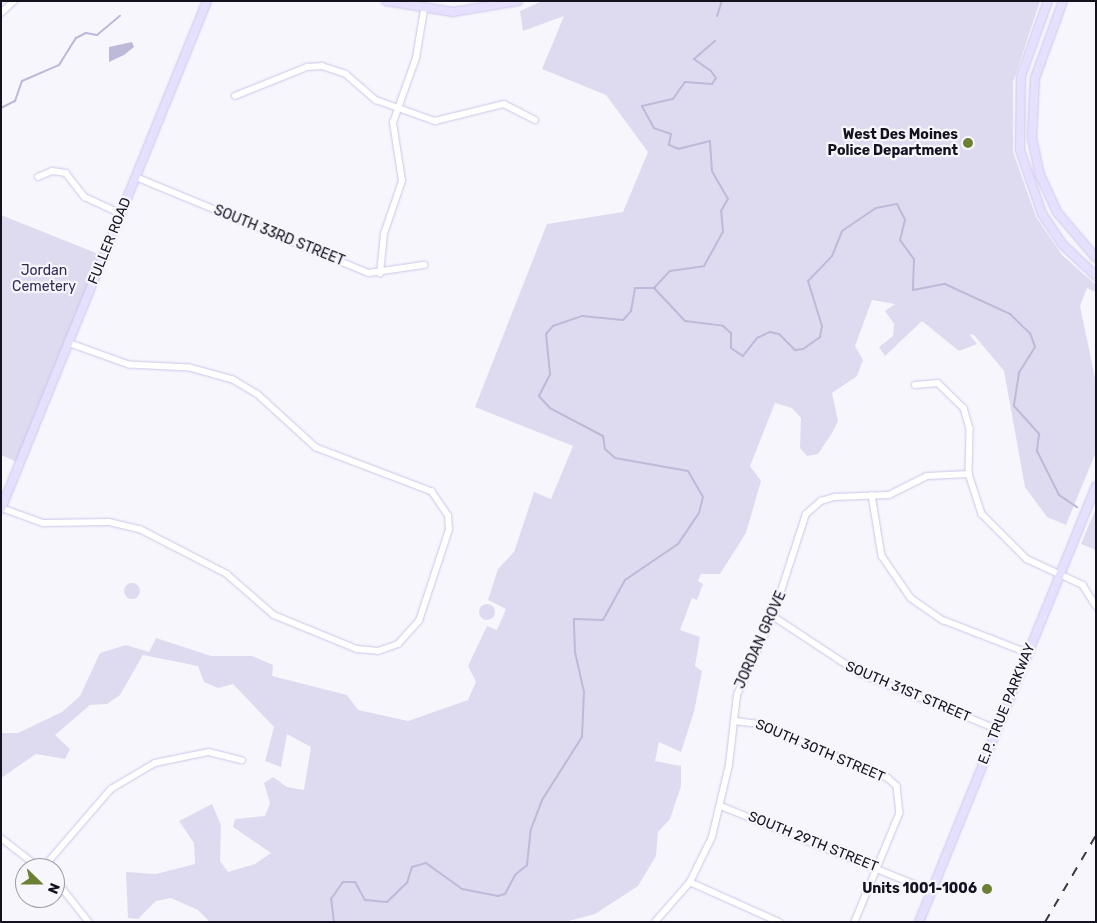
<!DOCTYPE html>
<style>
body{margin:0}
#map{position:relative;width:1097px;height:923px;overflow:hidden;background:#f7f6fd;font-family:Rubik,sans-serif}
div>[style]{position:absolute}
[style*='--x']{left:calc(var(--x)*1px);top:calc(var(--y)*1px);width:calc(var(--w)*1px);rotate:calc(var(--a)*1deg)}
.green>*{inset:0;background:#dedbf0}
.round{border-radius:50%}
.water>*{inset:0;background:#bdb9d8}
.stream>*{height:2px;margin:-1px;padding:0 1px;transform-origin:1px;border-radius:1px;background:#bdb9d8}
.roads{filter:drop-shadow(0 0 1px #cac6e9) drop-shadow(0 0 1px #cac6e9)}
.street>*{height:5.5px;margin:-2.75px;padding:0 2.75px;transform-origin:2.75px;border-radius:2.75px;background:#fff}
.secondary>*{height:8px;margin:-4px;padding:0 4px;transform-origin:4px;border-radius:4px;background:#e6e0fe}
.rail>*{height:2px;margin-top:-1px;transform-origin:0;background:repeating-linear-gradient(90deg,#3a3844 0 9px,transparent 0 18px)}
.dots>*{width:14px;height:14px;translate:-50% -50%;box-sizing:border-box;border:2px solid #f7f6fd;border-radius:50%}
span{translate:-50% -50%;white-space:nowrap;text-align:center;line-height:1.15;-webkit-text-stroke:4.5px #f7f6fd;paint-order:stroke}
.poi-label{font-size:14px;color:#14121f;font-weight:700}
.right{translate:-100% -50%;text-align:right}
.street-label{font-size:14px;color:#14121f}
.park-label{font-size:14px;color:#322a53}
.frame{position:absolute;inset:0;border:2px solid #14121f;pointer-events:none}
.north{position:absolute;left:15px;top:858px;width:50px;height:50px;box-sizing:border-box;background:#f7f6fd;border:1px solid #9c9ba4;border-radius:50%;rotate:112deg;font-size:14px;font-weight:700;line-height:20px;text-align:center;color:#14121f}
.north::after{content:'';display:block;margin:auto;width:18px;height:22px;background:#6b8032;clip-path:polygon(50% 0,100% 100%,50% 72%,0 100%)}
</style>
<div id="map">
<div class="green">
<div style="clip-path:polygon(542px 1px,1040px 1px,1013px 82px,1013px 152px,1036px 217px,1062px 255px,1096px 285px,1096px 292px,1087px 288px,1080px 306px,1096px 383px,1096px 452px,1066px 525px,1047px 517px,1025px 487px,1004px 371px,974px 335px,969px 334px,977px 344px,959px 351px,922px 321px,885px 356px,879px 347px,893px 336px,894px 324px,885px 311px,895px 304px,872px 300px,855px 346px,863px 360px,857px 376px,832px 393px,838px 421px,832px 433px,818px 454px,807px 456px,800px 448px,801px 418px,792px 408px,775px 403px,750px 466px,761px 481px,746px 533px,720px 574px,701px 574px,698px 581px,703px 584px,697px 600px,692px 598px,680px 630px,700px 637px,695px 666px,702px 671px,694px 712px,681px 752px,659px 742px,655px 761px,681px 766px,681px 786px,670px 819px,658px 832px,656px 856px,638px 886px,595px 914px,565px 922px,210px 922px,198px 910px,171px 898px,156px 901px,138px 919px,128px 918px,126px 872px,156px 874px,195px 864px,194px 843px,179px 821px,212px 804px,221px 825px,220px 861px,228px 872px,255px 864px,271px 853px,233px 827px,235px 819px,265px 816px,270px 803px,264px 783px,273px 777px,287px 787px,304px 790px,311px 747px,287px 734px,281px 767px,265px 761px,274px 727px,233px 684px,218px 688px,204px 682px,198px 666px,143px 655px,120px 695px,107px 704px,90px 705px,55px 735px,70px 749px,65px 759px,36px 754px,1px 778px,1px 733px,18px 733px,62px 712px,80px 696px,100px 653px,126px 645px,149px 652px,156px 638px,211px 656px,252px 656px,273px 665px,272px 676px,347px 695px,358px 710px,408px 721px,468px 700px,476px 682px,468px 666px,487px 626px,497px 630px,506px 609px,488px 600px,498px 569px,514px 552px,534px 492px,551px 499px,573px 446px,475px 407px,547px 224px,623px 212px,648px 152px,606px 95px,542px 69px,564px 16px,523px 31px,520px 11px)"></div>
<div style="clip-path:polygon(1px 215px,101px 255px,17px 462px,1px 455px)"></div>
<div style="clip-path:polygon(1096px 508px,1096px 550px,1081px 544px)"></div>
<div class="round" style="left:124px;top:583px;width:16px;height:16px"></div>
<div class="round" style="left:479px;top:604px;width:16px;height:16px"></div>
</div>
<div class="water">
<div style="clip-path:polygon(132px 42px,134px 47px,124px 55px,109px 62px,109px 47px)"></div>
</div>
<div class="stream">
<div style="--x:717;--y:16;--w:16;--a:-72"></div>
<div style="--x:1;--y:108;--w:16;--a:-27"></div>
<div style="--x:15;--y:101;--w:21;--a:-71"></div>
<div style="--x:22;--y:81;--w:40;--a:-23.4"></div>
<div style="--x:59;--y:65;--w:32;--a:-58"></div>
<div style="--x:76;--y:38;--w:11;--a:-27"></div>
<div style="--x:86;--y:33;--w:11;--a:10"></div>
<div style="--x:97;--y:35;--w:30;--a:-40"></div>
<div style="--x:654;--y:288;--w:45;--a:46.8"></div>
<div style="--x:685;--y:321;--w:38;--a:7"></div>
<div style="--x:723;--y:326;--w:11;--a:41"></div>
<div style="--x:731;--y:333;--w:15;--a:90"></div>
<div style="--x:731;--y:348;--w:14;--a:34"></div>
<div style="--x:743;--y:356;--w:23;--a:-52"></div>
<div style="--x:757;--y:338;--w:14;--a:-25"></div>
<div style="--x:770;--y:332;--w:9;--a:13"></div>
<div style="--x:779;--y:334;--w:23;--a:45"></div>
<div style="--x:795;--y:350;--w:8;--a:-7"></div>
<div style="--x:803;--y:349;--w:21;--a:-35"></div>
<div style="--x:820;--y:337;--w:11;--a:-80"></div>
<div style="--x:822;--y:326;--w:47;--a:-107.3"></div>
<div style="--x:808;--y:281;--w:35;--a:-46"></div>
<div style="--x:832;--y:256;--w:27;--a:-68"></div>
<div style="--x:842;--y:231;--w:41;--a:-34.1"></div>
<div style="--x:876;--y:208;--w:21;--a:-11"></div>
<div style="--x:897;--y:204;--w:18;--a:63"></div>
<div style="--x:905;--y:220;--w:21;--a:104"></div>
<div style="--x:900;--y:240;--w:24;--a:54"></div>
<div style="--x:914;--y:259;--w:31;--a:92"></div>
<div style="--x:913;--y:290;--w:33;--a:-11"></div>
<div style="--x:945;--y:284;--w:72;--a:24.8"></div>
<div style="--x:1010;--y:314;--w:28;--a:44"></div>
<div style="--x:1030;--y:333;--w:15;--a:70"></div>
<div style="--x:1035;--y:347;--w:31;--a:122"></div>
<div style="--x:1019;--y:373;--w:33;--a:99"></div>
<div style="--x:1014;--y:406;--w:38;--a:48"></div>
<div style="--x:1039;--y:434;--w:17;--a:97"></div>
<div style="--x:1037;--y:451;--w:49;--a:63.4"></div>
<div style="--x:1059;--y:495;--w:22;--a:34"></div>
<div style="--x:654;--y:288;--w:23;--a:-47"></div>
<div style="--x:670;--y:271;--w:34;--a:-8"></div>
<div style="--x:704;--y:266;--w:39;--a:-61"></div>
<div style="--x:723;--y:232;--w:21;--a:-95"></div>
<div style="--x:721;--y:211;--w:14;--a:-60"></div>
<div style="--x:728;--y:199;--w:32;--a:-120"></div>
<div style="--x:712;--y:171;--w:30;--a:-94"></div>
<div style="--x:710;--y:141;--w:32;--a:166"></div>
<div style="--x:679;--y:149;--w:11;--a:-158"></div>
<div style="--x:669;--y:145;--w:11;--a:-80"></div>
<div style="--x:671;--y:134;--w:18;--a:-161"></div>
<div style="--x:654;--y:128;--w:25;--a:-119"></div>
<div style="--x:642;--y:106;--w:32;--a:-13"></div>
<div style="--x:673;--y:99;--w:21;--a:-55"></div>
<div style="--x:685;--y:82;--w:27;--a:4"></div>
<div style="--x:712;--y:84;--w:7;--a:-56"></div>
<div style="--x:716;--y:78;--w:9;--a:-126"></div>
<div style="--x:711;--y:71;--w:21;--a:-145"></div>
<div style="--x:694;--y:59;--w:28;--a:-41"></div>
<div style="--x:334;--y:922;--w:23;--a:-97"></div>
<div style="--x:331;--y:899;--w:21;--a:-55"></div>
<div style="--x:343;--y:882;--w:12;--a:0"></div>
<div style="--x:355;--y:882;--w:21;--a:61"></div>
<div style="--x:365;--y:900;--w:22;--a:5"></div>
<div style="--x:387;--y:902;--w:28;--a:-44"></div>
<div style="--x:407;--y:883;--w:17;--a:-73"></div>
<div style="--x:412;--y:867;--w:15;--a:-16"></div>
<div style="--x:426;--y:863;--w:44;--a:35.8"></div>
<div style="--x:462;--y:889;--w:37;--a:11"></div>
<div style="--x:498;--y:896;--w:7;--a:-16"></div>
<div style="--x:505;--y:894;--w:21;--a:-62"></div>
<div style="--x:515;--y:875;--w:16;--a:-40"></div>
<div style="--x:527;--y:865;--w:36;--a:-84"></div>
<div style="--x:531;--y:829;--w:31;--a:-69"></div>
<div style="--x:542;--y:800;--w:75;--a:-57.6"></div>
<div style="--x:582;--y:737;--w:45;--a:-87.5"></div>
<div style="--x:584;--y:692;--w:41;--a:-102.7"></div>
<div style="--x:575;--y:652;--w:33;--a:-92"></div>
<div style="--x:574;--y:619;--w:29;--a:2"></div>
<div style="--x:603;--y:620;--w:46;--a:-61.2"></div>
<div style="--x:625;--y:580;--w:64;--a:-34.2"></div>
<div style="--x:678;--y:544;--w:37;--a:-56"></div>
<div style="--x:699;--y:513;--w:16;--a:-76"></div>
<div style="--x:703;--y:497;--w:30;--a:-120"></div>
<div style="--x:688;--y:471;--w:74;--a:-169.9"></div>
<div style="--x:615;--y:458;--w:13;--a:-138"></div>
<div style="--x:605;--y:449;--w:13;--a:-99"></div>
<div style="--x:603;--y:436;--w:60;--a:-152.2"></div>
<div style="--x:550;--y:408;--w:16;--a:-133"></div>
<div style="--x:539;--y:396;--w:25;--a:-63"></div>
<div style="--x:550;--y:374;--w:40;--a:-95.7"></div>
<div style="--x:546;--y:334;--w:11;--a:-49"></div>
<div style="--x:553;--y:326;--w:31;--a:-19"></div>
<div style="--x:582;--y:316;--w:41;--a:5.6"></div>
<div style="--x:623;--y:320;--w:12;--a:-48"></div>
<div style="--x:631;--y:311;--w:23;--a:-80"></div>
<div style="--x:635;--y:288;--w:19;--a:0"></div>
</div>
<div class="roads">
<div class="street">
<div style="--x:1;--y:13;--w:18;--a:-43"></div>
<div style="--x:235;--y:96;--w:78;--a:-21.9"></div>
<div style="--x:307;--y:67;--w:15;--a:-4"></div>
<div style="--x:322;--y:66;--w:25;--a:18"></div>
<div style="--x:346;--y:74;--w:40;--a:41"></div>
<div style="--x:376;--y:100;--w:63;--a:19.6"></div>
<div style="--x:435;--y:121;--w:71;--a:-13.8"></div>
<div style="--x:504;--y:104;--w:35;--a:27"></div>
<div style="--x:38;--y:177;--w:15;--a:-23"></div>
<div style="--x:52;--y:171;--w:14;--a:8"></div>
<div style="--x:66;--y:173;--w:31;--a:52"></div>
<div style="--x:85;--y:197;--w:40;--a:25"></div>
<div style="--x:136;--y:177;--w:252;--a:22.4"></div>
<div style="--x:369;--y:273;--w:56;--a:-8.3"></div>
<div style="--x:380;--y:274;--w:40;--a:-84.3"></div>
<div style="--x:384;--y:234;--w:56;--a:-71.2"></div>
<div style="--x:402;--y:181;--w:59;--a:-98.8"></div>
<div style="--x:393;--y:123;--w:69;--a:-70.5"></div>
<div style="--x:416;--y:58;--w:49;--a:-80.5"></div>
<div style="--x:915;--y:385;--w:23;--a:-5"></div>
<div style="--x:938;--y:383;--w:36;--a:44"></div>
<div style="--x:964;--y:408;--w:22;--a:74"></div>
<div style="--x:970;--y:429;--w:45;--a:91.3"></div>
<div style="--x:969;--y:474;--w:42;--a:72"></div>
<div style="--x:982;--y:514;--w:64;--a:45"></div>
<div style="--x:1027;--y:559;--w:62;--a:24.9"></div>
<div style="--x:1083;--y:585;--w:25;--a:58"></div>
<div style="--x:872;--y:495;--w:62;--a:80.7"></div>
<div style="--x:882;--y:556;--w:51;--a:55.4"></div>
<div style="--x:911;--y:598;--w:39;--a:35"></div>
<div style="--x:943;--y:620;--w:91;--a:21.2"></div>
<div style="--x:2;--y:508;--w:44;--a:20.1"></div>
<div style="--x:43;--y:523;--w:66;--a:-0.9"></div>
<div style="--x:109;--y:522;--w:32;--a:13"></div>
<div style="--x:140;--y:529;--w:98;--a:27.3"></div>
<div style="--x:227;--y:574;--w:62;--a:41.1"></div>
<div style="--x:274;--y:615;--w:90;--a:22.3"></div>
<div style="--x:357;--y:649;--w:21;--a:5"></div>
<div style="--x:378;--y:651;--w:21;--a:-19"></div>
<div style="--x:398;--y:644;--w:31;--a:-48"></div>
<div style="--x:419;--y:621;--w:96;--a:-71.8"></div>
<div style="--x:449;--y:530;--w:14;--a:-94"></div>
<div style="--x:448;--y:516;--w:29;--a:-124"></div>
<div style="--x:432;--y:492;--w:124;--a:-159.2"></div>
<div style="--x:316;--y:448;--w:79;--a:-137.6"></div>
<div style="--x:258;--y:395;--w:29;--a:-149"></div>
<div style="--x:233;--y:380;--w:45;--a:-164.4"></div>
<div style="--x:190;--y:368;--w:61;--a:-177.2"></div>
<div style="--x:129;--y:365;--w:65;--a:-160.2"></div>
<div style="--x:773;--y:616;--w:103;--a:33.5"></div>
<div style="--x:859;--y:673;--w:149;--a:22.1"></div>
<div style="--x:735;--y:721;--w:24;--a:7"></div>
<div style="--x:759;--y:724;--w:140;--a:22.7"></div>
<div style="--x:888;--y:778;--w:12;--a:42"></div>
<div style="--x:897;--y:786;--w:27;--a:84"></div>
<div style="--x:900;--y:813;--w:118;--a:112.4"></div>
<div style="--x:721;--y:806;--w:227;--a:22"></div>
<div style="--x:1;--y:838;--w:49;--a:37.6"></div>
<div style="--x:43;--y:868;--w:104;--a:-49.3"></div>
<div style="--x:111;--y:789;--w:51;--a:-30.6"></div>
<div style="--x:155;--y:763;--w:55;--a:-11.5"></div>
<div style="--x:209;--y:752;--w:34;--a:14"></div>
<div style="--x:55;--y:879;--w:55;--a:51.7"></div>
<div style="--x:690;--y:882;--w:98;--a:24.2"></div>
<div style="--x:655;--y:922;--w:53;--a:-48.8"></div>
<div style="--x:690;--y:882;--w:50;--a:-63.9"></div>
<div style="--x:712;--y:837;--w:74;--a:-76.7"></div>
<div style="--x:729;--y:765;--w:70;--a:-83.5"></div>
<div style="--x:737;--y:695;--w:87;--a:-65.5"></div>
<div style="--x:773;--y:616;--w:107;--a:-72.1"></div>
<div style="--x:806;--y:514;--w:20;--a:-41"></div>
<div style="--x:821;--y:501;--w:15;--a:-16"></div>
<div style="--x:835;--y:497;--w:54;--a:-2.1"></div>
<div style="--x:889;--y:495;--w:42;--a:-26.6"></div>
<div style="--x:927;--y:476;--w:42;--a:-2.7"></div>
</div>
<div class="secondary">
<div style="--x:386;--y:1;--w:68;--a:9.3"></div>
<div style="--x:453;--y:12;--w:66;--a:-9.6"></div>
<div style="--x:1048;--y:1;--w:80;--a:109.8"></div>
<div style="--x:1021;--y:76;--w:74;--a:90.8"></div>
<div style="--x:1020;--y:150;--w:68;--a:71"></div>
<div style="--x:1042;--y:214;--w:36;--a:56"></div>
<div style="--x:1062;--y:244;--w:47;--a:43.3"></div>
<div style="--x:1063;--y:1;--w:82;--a:110"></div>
<div style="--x:1035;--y:78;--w:60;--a:92.9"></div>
<div style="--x:1032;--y:138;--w:38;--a:78"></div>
<div style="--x:1040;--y:175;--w:41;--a:65.3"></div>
<div style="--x:1057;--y:212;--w:60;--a:49.7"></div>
<div style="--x:1;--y:509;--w:548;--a:-67.93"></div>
<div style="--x:919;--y:922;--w:470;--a:-67.9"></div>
</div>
</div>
<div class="rail">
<div style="--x:1045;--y:922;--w:101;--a:-59.6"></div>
</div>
<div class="dots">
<div style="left:968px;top:143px;background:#6b8032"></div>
<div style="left:987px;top:889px;background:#6b8032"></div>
</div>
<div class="poi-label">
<span class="right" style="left:958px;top:143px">West Des Moines<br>Police Department</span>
<span class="right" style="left:977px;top:889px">Units 1001-1006</span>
</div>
<div class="street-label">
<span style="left:279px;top:236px;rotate:22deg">SOUTH 33RD STREET</span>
<span style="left:110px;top:241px;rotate:-68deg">FULLER ROAD</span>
<span style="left:761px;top:640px;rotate:-66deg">JORDAN GROVE</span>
<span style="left:908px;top:692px;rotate:23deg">SOUTH 31ST STREET</span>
<span style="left:1007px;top:704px;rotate:-68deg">E.P. TRUE PARKWAY</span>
<span style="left:820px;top:751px;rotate:23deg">SOUTH 30TH STREET</span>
<span style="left:813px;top:842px;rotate:22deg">SOUTH 29TH STREET</span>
</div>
<div class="park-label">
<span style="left:44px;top:279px">Jordan<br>Cemetery</span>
</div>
<div class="frame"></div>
<div class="north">N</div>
</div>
